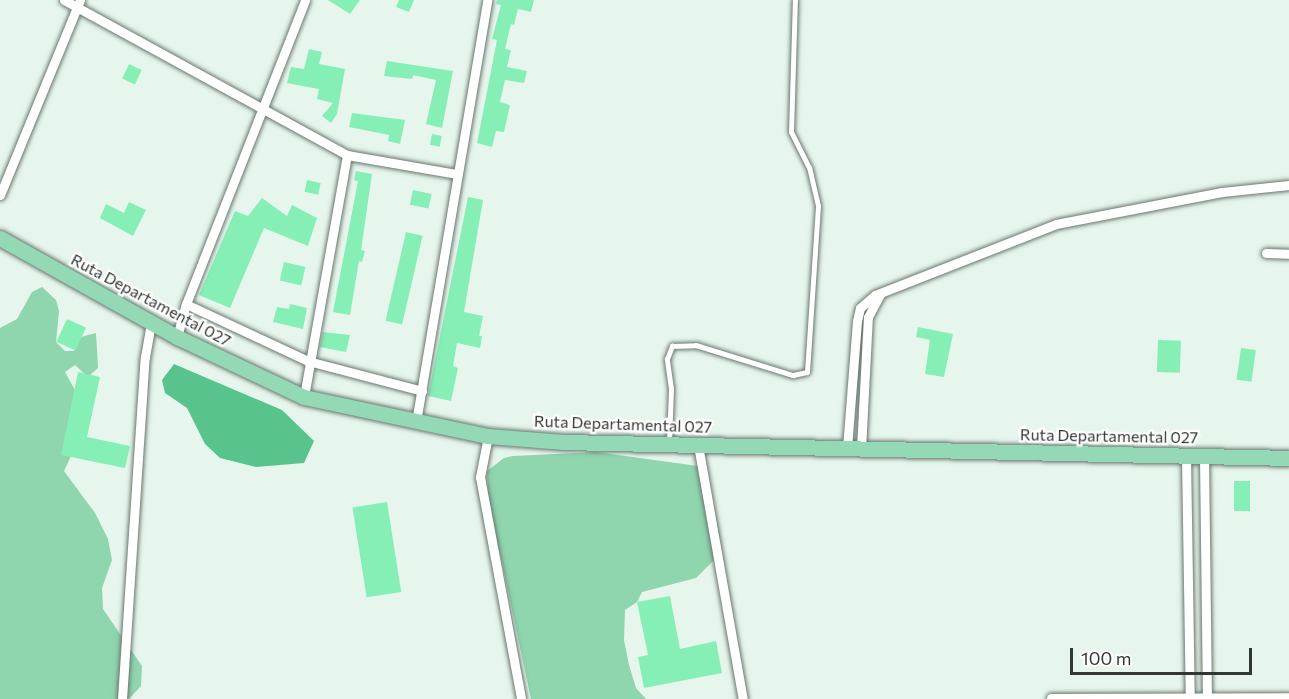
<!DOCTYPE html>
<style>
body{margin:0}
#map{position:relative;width:1289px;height:699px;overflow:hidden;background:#e6f6ec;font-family:Commissioner,sans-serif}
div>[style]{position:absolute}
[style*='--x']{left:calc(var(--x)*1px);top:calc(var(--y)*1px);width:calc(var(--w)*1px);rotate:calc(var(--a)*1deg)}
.green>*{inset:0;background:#8fd5ad}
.water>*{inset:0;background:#59c38d}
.building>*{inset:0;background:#86efb6;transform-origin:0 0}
.roads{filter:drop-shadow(0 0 2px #69776f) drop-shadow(0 0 2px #69776f)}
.lane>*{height:4.5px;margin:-2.25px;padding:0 2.25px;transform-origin:2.25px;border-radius:2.25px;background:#fff}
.street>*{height:9px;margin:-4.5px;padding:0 4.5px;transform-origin:4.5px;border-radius:4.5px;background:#fff}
.primary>*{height:15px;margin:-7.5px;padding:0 7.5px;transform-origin:7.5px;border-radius:7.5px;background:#93d9b6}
span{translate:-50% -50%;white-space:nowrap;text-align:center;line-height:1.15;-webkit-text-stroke:4.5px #fff;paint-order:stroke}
.street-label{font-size:16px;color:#313733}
.scale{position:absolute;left:1070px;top:648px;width:182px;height:27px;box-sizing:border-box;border:3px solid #313733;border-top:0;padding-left:8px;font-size:18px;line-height:21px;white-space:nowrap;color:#313733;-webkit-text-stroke:4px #fff;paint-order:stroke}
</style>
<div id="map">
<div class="green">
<div style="clip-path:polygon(42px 287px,56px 300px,59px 311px,56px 342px,65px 351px,74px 351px,77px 338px,96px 333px,98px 368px,88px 377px,75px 365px,65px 372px,75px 390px,77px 443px,64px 471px,95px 513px,108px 539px,112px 560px,102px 588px,103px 609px,142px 666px,141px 686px,129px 699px,0 699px,0 328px,17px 319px,32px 292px)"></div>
<div style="clip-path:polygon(596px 452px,698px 466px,711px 492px,720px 535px,719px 555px,696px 578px,642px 592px,637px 602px,625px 610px,624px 640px,629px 665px,636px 688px,646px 699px,531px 699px,500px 553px,489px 521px,487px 471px,504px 458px,513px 456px)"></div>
</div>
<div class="water">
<div style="clip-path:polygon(174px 364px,282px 410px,314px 441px,304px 463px,256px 467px,220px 458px,205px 444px,187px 408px,165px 393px,162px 380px)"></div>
</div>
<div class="building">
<div style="clip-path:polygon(328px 0,360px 0,350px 14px)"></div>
<div style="clip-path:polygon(399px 0,414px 0,409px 12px,396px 7px)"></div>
<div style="clip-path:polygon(497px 0,534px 0,531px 12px,518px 9px,514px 25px,511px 24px,505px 49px,511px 50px,507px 67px,527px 71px,524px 83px,505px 80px,500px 102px,510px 105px,504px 132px,496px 131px,492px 147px,477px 143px,497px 40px,492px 39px,501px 5px,496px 4px)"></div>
<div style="clip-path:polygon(309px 49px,322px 52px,319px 64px,345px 69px,337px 114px,331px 123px,322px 116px,333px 103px,317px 99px,319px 89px,287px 83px,291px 67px,304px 69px)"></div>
<div style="clip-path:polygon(387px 61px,453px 71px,442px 128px,426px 124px,436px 80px,413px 75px,412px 79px,384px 76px)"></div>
<div style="left:129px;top:64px;width:14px;height:16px;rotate:25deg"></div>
<div style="clip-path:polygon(352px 113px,405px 120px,400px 144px,388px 141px,389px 135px,349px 127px)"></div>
<div style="left:432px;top:134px;width:10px;height:11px;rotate:11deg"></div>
<div style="clip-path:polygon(356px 171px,372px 174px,361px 250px,365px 251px,362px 262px,359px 261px,350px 315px,333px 312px,358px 181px,354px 180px)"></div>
<div style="left:307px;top:180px;width:14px;height:12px;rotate:12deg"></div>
<div style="left:413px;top:190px;width:19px;height:15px;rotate:12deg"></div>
<div style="clip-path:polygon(468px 197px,483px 200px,464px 312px,483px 316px,479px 336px,482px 336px,480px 348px,457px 343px,453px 366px,458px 368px,451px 401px,428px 396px)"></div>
<div style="clip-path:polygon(262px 198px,287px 216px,292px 205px,317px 218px,308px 246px,264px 228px,230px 308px,199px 295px,235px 211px,248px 216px)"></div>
<div style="clip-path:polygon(129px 202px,146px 210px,133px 236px,100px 218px,106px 204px,124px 213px)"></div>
<div style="left:406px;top:232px;width:17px;height:91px;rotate:13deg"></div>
<div style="left:284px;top:262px;width:22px;height:19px;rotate:13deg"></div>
<div style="clip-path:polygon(290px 304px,307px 308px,303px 329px,273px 322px,277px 307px,289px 309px)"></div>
<div style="left:67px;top:319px;width:21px;height:25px;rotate:25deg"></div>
<div style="clip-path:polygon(918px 327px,953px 334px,944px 377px,925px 374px,930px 340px,916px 337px)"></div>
<div style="clip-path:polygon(323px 332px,350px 335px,346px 352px,320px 347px)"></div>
<div style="left:1158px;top:340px;width:23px;height:32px;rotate:2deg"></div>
<div style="left:1241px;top:348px;width:15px;height:32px;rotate:8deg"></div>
<div style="clip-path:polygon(78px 372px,100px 377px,87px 437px,130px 446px,125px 468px,61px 455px)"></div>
<div style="left:1234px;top:481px;width:16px;height:30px"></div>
<div style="left:387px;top:502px;width:91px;height:35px;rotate:81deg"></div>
<div style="clip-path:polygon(670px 596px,680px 649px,716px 641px,722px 673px,644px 688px,638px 657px,648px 655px,637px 602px)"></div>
</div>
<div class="roads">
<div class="lane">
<div style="--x:669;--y:443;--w:54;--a:-87.9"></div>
<div style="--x:671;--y:389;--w:30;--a:-98"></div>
<div style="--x:667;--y:359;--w:14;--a:-69"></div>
<div style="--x:672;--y:346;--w:24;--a:-2"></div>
<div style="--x:696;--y:345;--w:102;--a:17.2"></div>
<div style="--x:793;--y:375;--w:14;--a:-12"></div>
<div style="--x:807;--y:372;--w:166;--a:-86.2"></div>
<div style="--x:818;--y:206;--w:39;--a:-103"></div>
<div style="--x:809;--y:168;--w:40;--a:-116.6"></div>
<div style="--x:791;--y:132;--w:132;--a:-88.3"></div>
</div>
<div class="street">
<div style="--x:64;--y:0;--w:323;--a:28.7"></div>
<div style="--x:347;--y:155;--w:246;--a:100.1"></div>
<div style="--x:347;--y:155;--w:112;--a:9.8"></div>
<div style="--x:0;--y:195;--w:211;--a:-67.7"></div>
<div style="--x:1266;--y:253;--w:23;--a:2"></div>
<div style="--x:186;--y:304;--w:135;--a:25"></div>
<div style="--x:308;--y:361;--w:118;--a:14.7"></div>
<div style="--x:177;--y:337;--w:34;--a:-75"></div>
<div style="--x:186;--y:304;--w:326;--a:-68.6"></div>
<div style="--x:416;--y:422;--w:428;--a:-80.4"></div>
<div style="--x:488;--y:436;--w:42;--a:101"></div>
<div style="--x:480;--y:477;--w:226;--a:79.5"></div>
<div style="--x:698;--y:445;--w:258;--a:80"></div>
<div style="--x:847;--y:448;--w:127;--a:-85.5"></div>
<div style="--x:857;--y:321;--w:13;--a:-77"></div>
<div style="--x:860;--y:308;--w:20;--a:-41"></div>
<div style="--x:875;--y:295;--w:194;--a:-21.4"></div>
<div style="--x:1056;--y:224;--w:169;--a:-10.9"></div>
<div style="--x:1222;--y:192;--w:67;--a:-6"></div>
<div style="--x:861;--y:449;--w:132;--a:-87"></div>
<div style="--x:868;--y:317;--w:27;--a:-62"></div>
<div style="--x:1186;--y:456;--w:243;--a:89.1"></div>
<div style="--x:1204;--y:456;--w:243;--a:89.3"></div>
<div style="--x:1051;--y:698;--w:238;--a:-0.2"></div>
<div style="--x:122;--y:699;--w:343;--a:-86.2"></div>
<div style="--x:145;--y:357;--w:36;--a:-80"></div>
</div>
<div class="primary">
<div style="--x:0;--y:238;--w:203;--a:29.2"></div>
<div style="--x:177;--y:337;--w:140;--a:25.3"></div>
<div style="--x:304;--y:397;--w:188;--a:12"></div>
<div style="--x:488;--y:436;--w:76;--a:4.5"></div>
<div style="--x:564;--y:442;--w:725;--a:1.26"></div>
</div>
</div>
<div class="street-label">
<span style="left:151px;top:300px;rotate:28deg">Ruta Departamental 027</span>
<span style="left:623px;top:424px;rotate:2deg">Ruta Departamental 027</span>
<span style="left:1109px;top:436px;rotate:1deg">Ruta Departamental 027</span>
</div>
<div class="scale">100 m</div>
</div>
